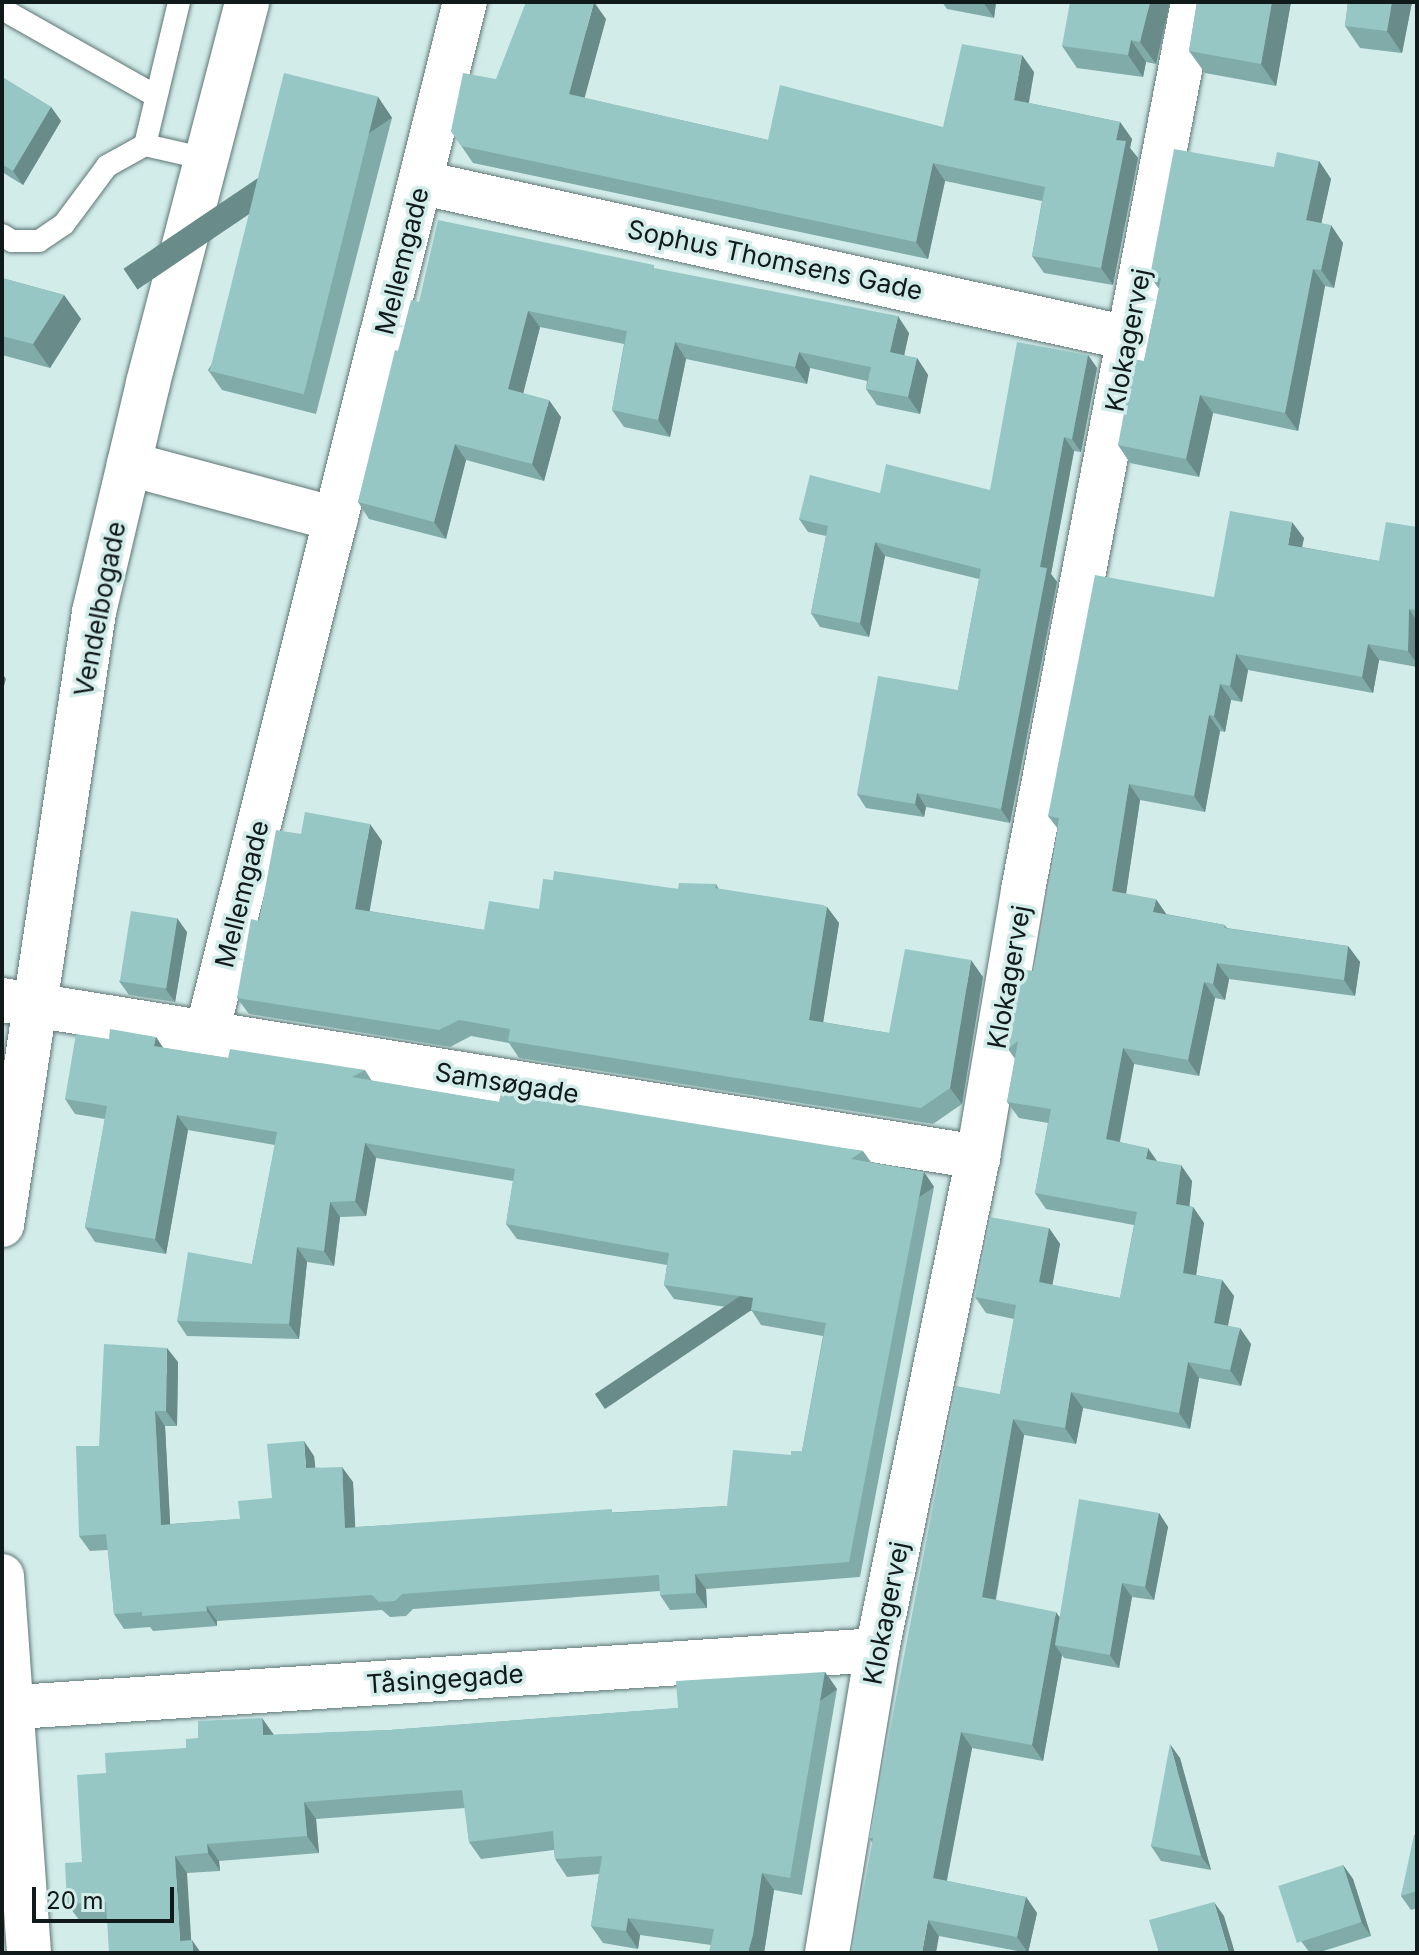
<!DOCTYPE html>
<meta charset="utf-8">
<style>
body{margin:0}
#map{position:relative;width:1419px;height:1955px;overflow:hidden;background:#d2ecea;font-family:Inter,sans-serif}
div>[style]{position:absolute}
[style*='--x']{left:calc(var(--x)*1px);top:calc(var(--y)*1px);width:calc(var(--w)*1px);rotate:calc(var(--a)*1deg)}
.roads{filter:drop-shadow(0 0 2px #5e7674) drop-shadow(0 0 2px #5e7674)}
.service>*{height:22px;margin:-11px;padding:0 11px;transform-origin:11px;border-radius:11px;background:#fff}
.minor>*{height:44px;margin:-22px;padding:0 22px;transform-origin:22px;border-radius:22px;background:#fff}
.tertiary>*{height:44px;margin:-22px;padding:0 22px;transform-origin:22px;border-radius:22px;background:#fff}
.wall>*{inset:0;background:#81aba9}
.shaded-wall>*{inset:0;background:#698b89;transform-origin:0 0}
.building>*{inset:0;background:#96c7c4;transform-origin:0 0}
span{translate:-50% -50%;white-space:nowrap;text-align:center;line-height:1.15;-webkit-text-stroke:7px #d2ecea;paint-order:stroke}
.street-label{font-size:26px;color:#111a1a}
.frame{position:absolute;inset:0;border:4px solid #111a1a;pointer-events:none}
.scale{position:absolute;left:32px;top:1887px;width:142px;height:36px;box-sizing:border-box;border:4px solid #111a1a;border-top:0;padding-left:10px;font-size:24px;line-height:28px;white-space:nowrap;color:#111a1a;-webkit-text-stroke:6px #d2ecea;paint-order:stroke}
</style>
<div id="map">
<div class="roads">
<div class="service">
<div style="--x:2;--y:9;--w:177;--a:29.5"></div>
<div style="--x:145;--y:145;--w:147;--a:-76.6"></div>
<div style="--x:2;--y:235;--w:12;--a:31"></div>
<div style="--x:12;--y:241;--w:27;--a:0"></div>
<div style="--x:39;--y:241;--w:30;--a:-34"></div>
<div style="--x:64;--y:224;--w:72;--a:-53.4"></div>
<div style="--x:107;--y:166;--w:43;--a:-28.9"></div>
<div style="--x:145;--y:145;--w:63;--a:12.9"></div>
</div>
<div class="minor">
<div style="--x:423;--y:183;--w:722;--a:12.4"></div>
<div style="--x:129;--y:464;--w:214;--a:14.9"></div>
<div style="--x:2;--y:1000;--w:989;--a:9.14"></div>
<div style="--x:206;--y:1036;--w:1066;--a:-75.94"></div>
<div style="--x:2;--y:1708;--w:877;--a:-3.79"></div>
<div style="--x:827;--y:1953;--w:307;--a:-80.6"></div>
<div style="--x:877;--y:1650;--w:503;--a:-78.42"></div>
<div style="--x:978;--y:1157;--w:271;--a:-80.4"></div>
<div style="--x:1023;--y:890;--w:904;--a:-79.16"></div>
</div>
<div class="tertiary">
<div style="--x:2;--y:1225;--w:620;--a:-81.46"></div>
<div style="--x:94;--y:612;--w:235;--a:-76.7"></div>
<div style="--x:148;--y:383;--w:394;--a:-75.4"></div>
<div style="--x:2;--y:1576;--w:378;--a:85.9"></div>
</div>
</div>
<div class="wall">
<div style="clip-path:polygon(942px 2px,996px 2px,994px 18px,947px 9px)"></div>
<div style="clip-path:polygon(1170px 2px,1156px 64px,1146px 62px,1143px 77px,1077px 68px,1062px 46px)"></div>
<div style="clip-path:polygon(1197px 2px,1291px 2px,1276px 86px,1205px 73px,1189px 51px)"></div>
<div style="clip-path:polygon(1348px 2px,1412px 2px,1402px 53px,1360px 48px,1345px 26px)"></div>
<div style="clip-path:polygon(606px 19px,584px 98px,768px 140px,943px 127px,1034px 72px,1029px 103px,1120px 122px,1132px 139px,1130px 148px,1138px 158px,1113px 285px,1044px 273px,1032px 256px,1042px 201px,945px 181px,928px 259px,473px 163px,451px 131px,496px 79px)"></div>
<div style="clip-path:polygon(2px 77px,51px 107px,61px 121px,23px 185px,2px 172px)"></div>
<div style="clip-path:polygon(378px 97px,392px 118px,316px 414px,222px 390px,208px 370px)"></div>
<div style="clip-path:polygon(1319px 161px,1331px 179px,1321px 224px,1343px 243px,1334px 288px,1325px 286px,1298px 431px,1213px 413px,1199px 477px,1130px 463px,1118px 445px,1144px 361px,1159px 289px,1150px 276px,1274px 167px)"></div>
<div style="clip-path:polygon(657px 269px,909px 333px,904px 356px,917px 358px,928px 375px,920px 414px,877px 405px,866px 389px,867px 381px,810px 368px,807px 384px,686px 359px,670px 437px,624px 427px,612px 410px,624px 344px,540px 327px,523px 393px,561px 417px,544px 481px,466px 460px,446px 539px,369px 519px,358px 502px,398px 351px,419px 302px)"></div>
<div style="clip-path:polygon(2px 278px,64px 295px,81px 319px,50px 368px,2px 355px)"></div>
<div style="clip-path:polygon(1088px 355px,1097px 368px,1081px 452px,1074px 451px,1051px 574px,1057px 582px,1010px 823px,926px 807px,924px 817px,866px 808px,857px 794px,958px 690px,979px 579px,885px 556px,869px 637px,820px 627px,811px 613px,826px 536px,808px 532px,799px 519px,880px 493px,990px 490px)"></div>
<div style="clip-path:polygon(1417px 527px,1417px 667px,1379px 660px,1373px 693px,1248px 670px,1242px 702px,1231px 700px,1225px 732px,1220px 731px,1205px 812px,1140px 800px,1126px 894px,1166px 914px,1225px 925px,1227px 928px,1348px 946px,1360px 962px,1355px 996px,1229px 979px,1225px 1000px,1215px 998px,1199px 1076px,1134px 1064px,1120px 1142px,1157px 1161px,1192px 1181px,1189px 1206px,1193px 1207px,1204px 1223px,1196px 1275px,1222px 1280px,1234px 1296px,1228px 1326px,1251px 1344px,1241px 1386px,1199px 1378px,1190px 1429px,1083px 1408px,1076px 1444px,1024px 1435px,996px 1600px,1059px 1617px,1159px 1513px,1168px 1527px,1154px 1600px,1132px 1597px,1119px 1668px,1064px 1658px,1062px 1655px,1043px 1761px,972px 1748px,947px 1881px,1026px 1897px,1037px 1913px,1028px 1953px,939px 1936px,869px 1838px,1000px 1394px,1014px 1319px,986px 1313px,975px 1297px,1049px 1228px,1060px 1244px,1052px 1285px,1120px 1298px,1134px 1225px,1046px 1209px,1035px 1193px,1048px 1123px,1019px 1118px,1007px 1102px,1015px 1059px,1008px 1049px,1033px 971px,1043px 924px,1058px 829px,1048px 816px,1214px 597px,1304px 538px,1302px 547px,1379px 561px)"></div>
<div style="clip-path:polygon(301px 834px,382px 841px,369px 911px,484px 930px,539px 909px,553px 880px,678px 889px,716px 884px,719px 889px,827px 907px,839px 923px,823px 1022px,889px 1033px,983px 977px,962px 1104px,933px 1124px,519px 1058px,509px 1043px,471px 1036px,450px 1047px,249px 1014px,237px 998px,259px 921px)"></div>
<div style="clip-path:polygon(187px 932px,175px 1002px,129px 995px,119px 981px)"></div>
<div style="clip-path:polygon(156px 1037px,163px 1048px,228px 1058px,365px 1070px,372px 1081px,499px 1102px,863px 1151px,871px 1162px,924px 1172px,934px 1187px,860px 1577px,706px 1589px,707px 1608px,670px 1610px,660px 1595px,660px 1591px,413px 1609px,406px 1616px,390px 1617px,382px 1610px,217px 1621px,217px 1626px,153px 1631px,150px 1627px,124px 1629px,114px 1614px,108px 1550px,90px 1551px,79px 1536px,99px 1446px,178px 1362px,177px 1426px,165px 1426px,170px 1524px,240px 1519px,272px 1498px,314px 1456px,315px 1468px,353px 1482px,355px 1527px,727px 1506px,791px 1455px,802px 1451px,823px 1336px,761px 1325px,752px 1311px,674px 1299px,664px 1285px,667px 1265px,517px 1239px,506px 1224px,513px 1181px,376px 1158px,366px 1216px,340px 1217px,334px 1266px,307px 1262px,299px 1339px,187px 1336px,177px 1321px,252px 1264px,275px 1145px,188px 1130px,166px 1254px,95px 1242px,85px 1227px,105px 1119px,75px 1114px,65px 1099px,109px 1039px)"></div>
<div style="clip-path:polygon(825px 1672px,837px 1689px,802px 1895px,774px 1890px,764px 1953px,709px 1953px,711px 1945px,640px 1935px,638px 1949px,603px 1943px,591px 1926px,599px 1874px,567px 1877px,555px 1859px,554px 1850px,481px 1859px,469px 1842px,465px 1808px,316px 1819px,319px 1853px,219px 1861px,220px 1871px,187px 1873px,107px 1920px,80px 1921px,67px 1904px,82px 1862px,106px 1773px,186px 1748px,274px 1735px,390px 1730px,678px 1708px)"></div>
<div style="clip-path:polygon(1180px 1758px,1211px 1870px,1161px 1861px,1151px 1846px)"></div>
<div style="clip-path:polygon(1417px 1834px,1417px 1908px,1411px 1910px,1401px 1896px)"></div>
<div style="clip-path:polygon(1343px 1865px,1353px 1879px,1371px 1936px,1317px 1953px,1310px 1953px,1301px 1941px)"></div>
</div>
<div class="shaded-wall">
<div style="clip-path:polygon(594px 2px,606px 19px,581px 111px,569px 94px)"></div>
<div style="clip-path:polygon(983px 2px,996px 2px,994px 18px)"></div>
<div style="clip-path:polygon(1150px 2px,1170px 2px,1156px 64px,1140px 42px)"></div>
<div style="clip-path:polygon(1272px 2px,1291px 2px,1276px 86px,1261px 64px)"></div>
<div style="clip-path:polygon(1392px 2px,1412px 2px,1402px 53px,1387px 31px)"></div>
<div style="clip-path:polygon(1131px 40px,1146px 62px,1143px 77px,1128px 55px)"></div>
<div style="clip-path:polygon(1022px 55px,1034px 72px,1026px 117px,1014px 100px)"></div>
<div style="left:378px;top:97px;width:25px;height:307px;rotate:56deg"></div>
<div style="clip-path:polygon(51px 107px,61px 121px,23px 185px,13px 171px)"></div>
<div style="clip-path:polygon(1120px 122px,1132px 139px,1130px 148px,1138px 158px,1113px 285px,1101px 268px,1116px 140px)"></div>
<div style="clip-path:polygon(1319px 161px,1331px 179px,1318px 238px,1306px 220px)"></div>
<div style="clip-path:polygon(933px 163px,945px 181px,928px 259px,916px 242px)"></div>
<div style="clip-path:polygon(1331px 225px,1343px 243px,1334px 288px,1321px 270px)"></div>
<div style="clip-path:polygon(1313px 269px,1325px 286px,1298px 431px,1285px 413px)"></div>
<div style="clip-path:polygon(64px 295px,81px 319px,50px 368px,33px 344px)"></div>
<div style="clip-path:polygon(528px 311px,540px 327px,520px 406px,508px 389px)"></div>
<div style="clip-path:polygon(898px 316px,909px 333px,901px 369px,890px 352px)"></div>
<div style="clip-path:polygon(675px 342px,686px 359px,670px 437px,658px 420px)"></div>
<div style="clip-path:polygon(799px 352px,810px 368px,807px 384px,795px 367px)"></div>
<div style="clip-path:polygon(1088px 355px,1097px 368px,1081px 452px,1072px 439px)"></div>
<div style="clip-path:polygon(917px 358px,928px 375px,920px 414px,908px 397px)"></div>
<div style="clip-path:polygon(1200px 395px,1213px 413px,1199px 477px,1186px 459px)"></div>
<div style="clip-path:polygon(549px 400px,561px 417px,544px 481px,532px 464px)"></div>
<div style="clip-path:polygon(1064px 437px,1074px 451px,1051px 574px,1057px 582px,1010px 823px,1001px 809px,1040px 567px)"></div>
<div style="clip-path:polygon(455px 444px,466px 460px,446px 539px,434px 522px)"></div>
<div style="clip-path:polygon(1292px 522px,1304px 538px,1299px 561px,1288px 545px)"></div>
<div style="clip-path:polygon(875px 542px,885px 556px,869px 637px,860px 623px)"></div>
<div style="clip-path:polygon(1409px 609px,1417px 621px,1417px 664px,1408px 651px)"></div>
<div style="clip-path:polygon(1368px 644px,1379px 660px,1373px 693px,1362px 677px)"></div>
<div style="clip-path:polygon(1236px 654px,1248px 670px,1242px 702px,1230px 686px)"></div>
<div style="clip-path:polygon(2px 673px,6px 679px,2px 693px)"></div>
<div style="clip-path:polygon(1220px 684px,1231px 700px,1225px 732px,1214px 716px)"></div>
<div style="clip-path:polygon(1209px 715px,1220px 731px,1205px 812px,1194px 796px)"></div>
<div style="clip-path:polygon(1129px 784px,1140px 800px,1124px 907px,1112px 891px)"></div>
<div style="clip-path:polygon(917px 793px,926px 807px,924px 817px,915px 804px)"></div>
<div style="clip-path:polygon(370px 824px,382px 841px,367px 926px,355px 909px)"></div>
<div style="clip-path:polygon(1156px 899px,1167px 915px,1153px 912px)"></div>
<div style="clip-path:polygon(827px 907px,839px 923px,821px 1036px,809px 1020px)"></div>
<div style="clip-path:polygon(177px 918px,187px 932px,175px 1002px,165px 988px)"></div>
<div style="clip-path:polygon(1348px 946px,1360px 962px,1355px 996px,1344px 980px)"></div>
<div style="clip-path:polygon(971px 960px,983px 977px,962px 1104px,950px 1088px)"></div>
<div style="clip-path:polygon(1217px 963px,1229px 979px,1225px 1000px,1213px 984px)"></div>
<div style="clip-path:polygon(1204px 982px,1215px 998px,1199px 1076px,1188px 1060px)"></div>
<div style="clip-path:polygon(156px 1037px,166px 1052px,154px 1046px)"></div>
<div style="clip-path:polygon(1123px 1048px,1134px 1064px,1117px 1155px,1106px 1139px)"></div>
<div style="clip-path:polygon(177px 1115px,188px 1130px,166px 1254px,155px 1239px)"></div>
<div style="clip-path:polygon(365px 1143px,376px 1158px,366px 1216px,355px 1201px)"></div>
<div style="clip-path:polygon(1148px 1148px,1159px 1164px,1146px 1159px)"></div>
<div style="clip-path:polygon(1181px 1165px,1192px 1181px,1188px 1220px,1176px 1204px)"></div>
<div style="left:924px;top:1172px;width:18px;height:397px;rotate:56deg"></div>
<div style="clip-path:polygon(330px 1202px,340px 1217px,334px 1266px,324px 1251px)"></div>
<div style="clip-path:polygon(1193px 1207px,1204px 1223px,1194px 1289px,1183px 1273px)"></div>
<div style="clip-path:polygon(1049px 1228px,1060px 1244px,1050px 1298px,1039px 1282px)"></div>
<div style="clip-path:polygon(297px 1247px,307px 1262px,299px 1339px,289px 1324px)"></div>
<div style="clip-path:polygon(1222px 1280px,1234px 1296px,1225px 1339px,1214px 1323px)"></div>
<div style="clip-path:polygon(1240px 1328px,1251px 1344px,1241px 1386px,1230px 1370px)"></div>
<div style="clip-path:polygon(167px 1348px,178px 1362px,177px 1426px,166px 1411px)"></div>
<div style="clip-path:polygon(1188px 1362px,1199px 1378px,1190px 1429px,1179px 1413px)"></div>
<div style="clip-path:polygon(1071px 1392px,1083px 1408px,1076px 1444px,1065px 1428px)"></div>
<div style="clip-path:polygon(155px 1411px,165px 1426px,171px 1540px,161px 1525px)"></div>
<div style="clip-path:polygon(1013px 1419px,1024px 1435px,993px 1613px,982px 1597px)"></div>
<div style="clip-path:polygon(304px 1441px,314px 1456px,317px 1483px,306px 1468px)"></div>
<div style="clip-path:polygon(342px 1467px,353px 1482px,356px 1543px,345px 1528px)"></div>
<div style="clip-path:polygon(1159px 1513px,1168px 1527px,1154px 1600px,1145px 1587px)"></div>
<div style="clip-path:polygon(695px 1574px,706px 1589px,707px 1608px,696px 1593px)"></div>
<div style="clip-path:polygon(1122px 1583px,1132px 1597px,1119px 1668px,1110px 1655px)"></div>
<div style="clip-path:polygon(206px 1606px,217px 1621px,217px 1626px,207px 1611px)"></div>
<div style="clip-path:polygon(1056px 1612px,1067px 1628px,1055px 1645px,1062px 1655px,1043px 1761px,1032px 1745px)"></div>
<div style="left:825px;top:1672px;width:21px;height:209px;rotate:55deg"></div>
<div style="clip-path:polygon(262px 1718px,274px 1735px,263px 1735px)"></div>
<div style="clip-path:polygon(961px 1732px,972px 1748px,944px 1894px,933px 1878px)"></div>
<div style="clip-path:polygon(1170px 1744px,1180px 1758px,1211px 1870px,1201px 1856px)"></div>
<div style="clip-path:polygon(304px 1802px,316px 1819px,319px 1853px,307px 1836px)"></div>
<div style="clip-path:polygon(207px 1844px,219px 1861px,220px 1871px,208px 1853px)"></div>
<div style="clip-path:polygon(175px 1856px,187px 1873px,192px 1953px,180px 1941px)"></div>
<div style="clip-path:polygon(1343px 1865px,1353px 1879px,1371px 1936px,1361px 1922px)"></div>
<div style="clip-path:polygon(762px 1873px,774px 1890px,764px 1953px,748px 1953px)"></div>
<div style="clip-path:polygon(1026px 1897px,1037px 1913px,1028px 1953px,1017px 1937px)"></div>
<div style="clip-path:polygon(1214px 1902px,1224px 1916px,1235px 1953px,1229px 1953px)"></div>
<div style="clip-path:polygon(628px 1918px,640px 1935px,638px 1949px,626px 1931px)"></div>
<div style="clip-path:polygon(928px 1920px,939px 1936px,936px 1953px,922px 1953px)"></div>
<div style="clip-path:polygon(192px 1940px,201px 1953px,193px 1953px)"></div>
</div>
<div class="building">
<div style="clip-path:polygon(526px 2px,594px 2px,569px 94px,768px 140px,780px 85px,943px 127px,962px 44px,1022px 55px,1014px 100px,1120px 122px,1116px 140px,1126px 141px,1101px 268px,1032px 256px,1045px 187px,933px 163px,916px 242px,461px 146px,451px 131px,463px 73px,496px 79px)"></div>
<div style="clip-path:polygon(1070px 2px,1150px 2px,1140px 42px,1131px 40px,1128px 55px,1062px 46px)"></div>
<div style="clip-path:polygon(1197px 2px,1272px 2px,1261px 64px,1189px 51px)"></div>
<div style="clip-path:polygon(1348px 2px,1392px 2px,1387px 31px,1345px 26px)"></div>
<div style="left:284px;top:73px;width:97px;height:307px;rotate:14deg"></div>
<div style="clip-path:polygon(2px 77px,51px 107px,13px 171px,2px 164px)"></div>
<div style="clip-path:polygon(1174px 149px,1274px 167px,1277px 152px,1319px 161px,1306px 220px,1331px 225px,1321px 270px,1313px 269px,1285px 413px,1200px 395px,1186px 459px,1118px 445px,1134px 359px,1144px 361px,1161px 278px,1150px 276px)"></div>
<div style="clip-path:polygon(438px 220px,654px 265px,654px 268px,898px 316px,890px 352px,917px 358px,908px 397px,866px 389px,871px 367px,799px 352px,795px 367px,675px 342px,658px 420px,612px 410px,627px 331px,528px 311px,508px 389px,549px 400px,532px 464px,455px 444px,434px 522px,358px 502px,395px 350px,398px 351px,411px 300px,419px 302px)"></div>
<div style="clip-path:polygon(2px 278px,64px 295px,33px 344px,2px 336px)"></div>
<div style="clip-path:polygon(1017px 342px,1088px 355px,1072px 439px,1064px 437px,1040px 567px,1047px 568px,1001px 809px,917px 793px,915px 804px,857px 794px,878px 676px,958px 690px,981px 569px,875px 542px,860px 623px,811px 613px,828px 526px,799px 519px,810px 475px,880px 493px,886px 464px,990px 490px)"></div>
<div style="clip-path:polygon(1230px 511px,1292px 522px,1288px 545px,1379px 561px,1386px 522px,1417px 527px,1417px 603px,1416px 610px,1409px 609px,1408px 651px,1368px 644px,1362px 677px,1236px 654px,1230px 686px,1220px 684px,1214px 716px,1209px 715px,1194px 796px,1129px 784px,1112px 891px,1156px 899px,1153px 912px,1225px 925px,1224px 928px,1348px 946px,1344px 980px,1217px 963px,1213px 984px,1204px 982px,1188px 1060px,1123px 1048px,1106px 1139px,1148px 1148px,1146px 1159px,1181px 1165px,1176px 1204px,1193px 1207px,1183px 1273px,1222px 1280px,1214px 1323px,1240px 1328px,1230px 1370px,1188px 1362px,1179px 1413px,1071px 1392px,1065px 1428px,1013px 1419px,982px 1597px,1056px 1612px,1032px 1745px,961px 1732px,933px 1878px,1026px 1897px,1017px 1937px,928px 1920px,922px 1953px,851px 1953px,873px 1838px,869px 1838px,956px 1386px,1000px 1394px,1016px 1305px,975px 1297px,990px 1217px,1049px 1228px,1039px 1282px,1120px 1298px,1137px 1212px,1035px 1193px,1051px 1109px,1007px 1102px,1018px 1041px,1008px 1049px,1021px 969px,1033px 971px,1043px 924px,1059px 818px,1048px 816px,1095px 575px,1214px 597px)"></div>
<div style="clip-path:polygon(305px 812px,370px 824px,355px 909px,484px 930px,489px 901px,539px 909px,543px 879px,553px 880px,554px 871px,678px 889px,679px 883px,716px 884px,715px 888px,823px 905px,827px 907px,809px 1020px,889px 1033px,905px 949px,971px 960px,950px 1088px,921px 1108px,508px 1041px,510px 1029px,459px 1020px,439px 1030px,237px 998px,251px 919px,259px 921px,276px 830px,301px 834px)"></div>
<div style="left:131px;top:911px;width:47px;height:71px;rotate:9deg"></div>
<div style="clip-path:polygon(110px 1029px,156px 1037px,154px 1046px,228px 1058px,230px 1049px,365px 1070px,352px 1077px,499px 1102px,501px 1092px,863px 1151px,851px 1159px,924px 1172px,849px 1562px,695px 1574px,696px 1593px,660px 1595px,659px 1575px,402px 1594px,395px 1601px,379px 1602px,372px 1595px,206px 1606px,207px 1611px,142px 1616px,142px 1612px,114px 1614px,106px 1534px,79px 1536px,76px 1446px,99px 1446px,104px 1344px,167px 1348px,166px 1411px,155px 1411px,161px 1525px,240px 1519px,238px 1501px,272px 1498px,267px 1444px,304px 1441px,306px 1468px,342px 1467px,345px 1528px,612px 1509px,612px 1513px,727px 1506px,733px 1450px,791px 1455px,791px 1451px,802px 1451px,826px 1323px,751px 1310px,753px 1298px,664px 1285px,669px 1253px,506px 1224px,515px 1169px,365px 1143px,355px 1201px,330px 1202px,324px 1251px,297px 1247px,289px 1324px,177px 1321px,188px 1252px,252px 1264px,277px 1132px,177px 1115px,155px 1239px,85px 1227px,107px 1106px,65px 1099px,76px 1034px,109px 1039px)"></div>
<div style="clip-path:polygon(1079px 1499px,1159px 1513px,1145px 1587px,1122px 1583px,1110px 1655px,1055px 1645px)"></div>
<div style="clip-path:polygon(825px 1672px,790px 1878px,762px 1873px,753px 1935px,748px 1953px,709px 1953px,714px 1929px,628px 1918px,626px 1931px,591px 1926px,602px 1856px,555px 1859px,553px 1831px,469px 1842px,462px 1790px,304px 1802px,307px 1836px,207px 1844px,208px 1853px,175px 1856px,180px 1941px,192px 1940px,193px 1953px,109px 1953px,106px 1902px,67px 1904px,65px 1863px,82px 1862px,77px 1775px,106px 1773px,105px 1753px,186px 1748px,186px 1739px,198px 1738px,198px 1721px,262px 1718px,263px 1735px,390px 1730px,678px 1708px,676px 1681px)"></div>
<div style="clip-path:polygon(1170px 1744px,1201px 1856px,1151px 1846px)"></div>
<div style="clip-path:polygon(1417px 1834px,1417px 1891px,1401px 1896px,1414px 1835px)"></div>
<div style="left:1343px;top:1865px;width:60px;height:68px;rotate:72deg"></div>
<div style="clip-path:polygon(1214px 1902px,1229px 1953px,1159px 1953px,1149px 1920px)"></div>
</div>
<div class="street-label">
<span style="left:775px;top:260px;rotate:12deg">Sophus Thomsens Gade</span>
<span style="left:402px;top:261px;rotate:-76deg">Mellemgade</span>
<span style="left:1128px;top:340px;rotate:-79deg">Klokagervej</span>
<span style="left:100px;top:609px;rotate:-79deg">Vendelbogade</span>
<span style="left:242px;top:894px;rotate:-76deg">Mellemgade</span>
<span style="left:1009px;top:977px;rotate:-80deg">Klokagervej</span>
<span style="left:507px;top:1083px;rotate:9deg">Samsøgade</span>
<span style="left:886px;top:1613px;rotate:-79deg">Klokagervej</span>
<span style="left:445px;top:1679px;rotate:-4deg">Tåsingegade</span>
</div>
<div class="frame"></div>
<div class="scale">20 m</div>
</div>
